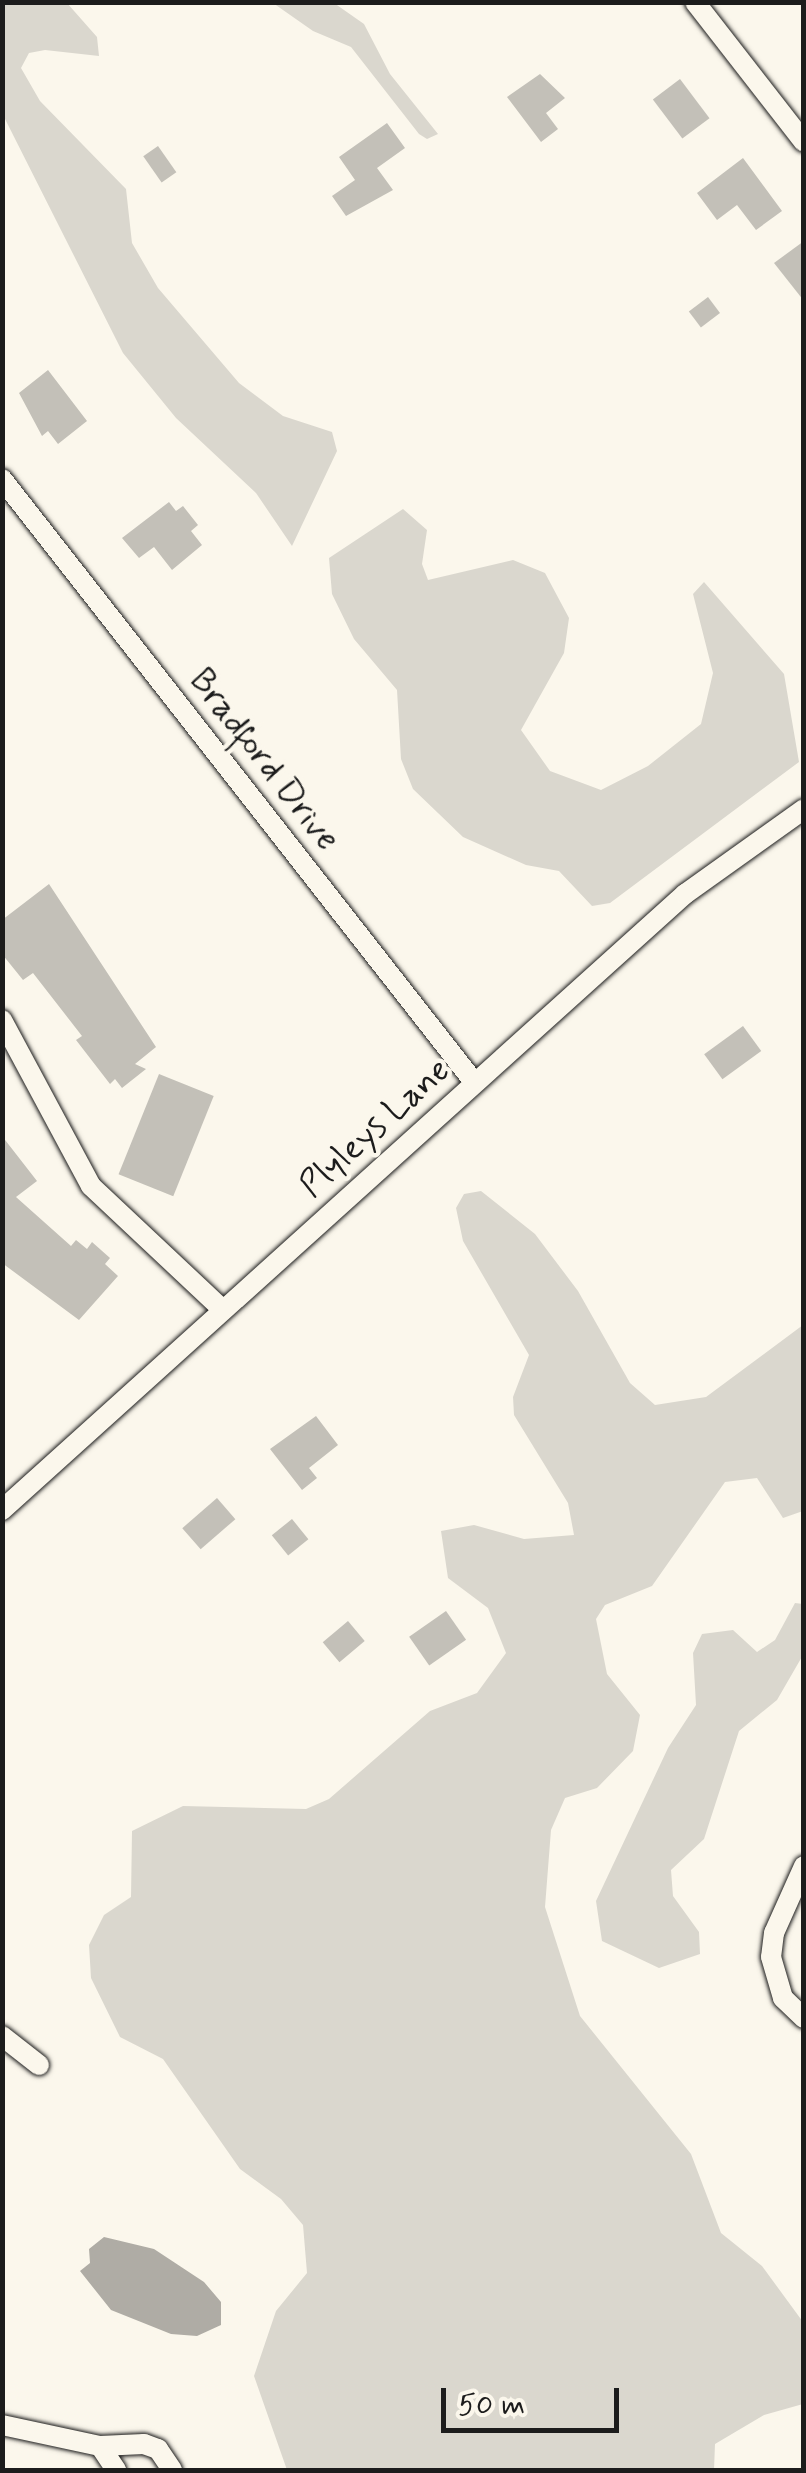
<!DOCTYPE html>
<style>
body{margin:0}
#map{position:relative;width:806px;height:2473px;overflow:hidden;background:#fbf7ec;font-family:Mynerve,sans-serif}
div>[style]{position:absolute}
[style*='--x']{left:calc(var(--x)*1px);top:calc(var(--y)*1px);width:calc(var(--w)*1px);rotate:calc(var(--a)*1deg)}
.green>*{inset:0;background:#dad7ce}
.water>*{inset:0;background:#afaca5}
.building>*{inset:0;background:#c3c0b8;transform-origin:0 0}
.roads{filter:drop-shadow(0 0 2px #1c1c1c) drop-shadow(0 0 2px #1c1c1c)}
.street>*{height:20px;margin:-10px;padding:0 10px;transform-origin:10px;border-radius:10px;background:#fbf7ec}
span{translate:-50% -50%;white-space:nowrap;text-align:center;line-height:1.15;-webkit-text-stroke:9px #fbf7ec;paint-order:stroke}
.street-label{font-size:35px;color:#1c1c1c}
.frame{position:absolute;inset:0;border:5px solid #1c1c1c;pointer-events:none}
.scale{position:absolute;left:441px;top:2388px;width:178px;height:45px;box-sizing:border-box;border:5px solid #1c1c1c;border-top:0;padding-left:12px;font-size:30px;line-height:35px;white-space:nowrap;color:#1c1c1c;-webkit-text-stroke:8px #fbf7ec;paint-order:stroke}
</style>
<div id="map">
<div class="green">
<div style="clip-path:polygon(3px 2px,67px 3px,97px 37px,99px 56px,45px 50px,29px 53px,21px 68px,40px 101px,126px 189px,132px 243px,158px 288px,239px 383px,283px 416px,332px 432px,337px 451px,292px 546px,256px 493px,176px 418px,123px 353px,3px 115px)"></div>
<div style="clip-path:polygon(273px 3px,334px 3px,364px 24px,390px 74px,438px 134px,427px 139px,419px 134px,351px 47px,313px 31px)"></div>
<div style="clip-path:polygon(403px 509px,427px 530px,422px 564px,428px 580px,513px 560px,545px 573px,569px 618px,564px 653px,521px 730px,550px 771px,601px 790px,648px 766px,701px 724px,713px 673px,693px 594px,704px 582px,784px 674px,799px 762px,610px 903px,592px 906px,559px 871px,526px 865px,463px 837px,413px 789px,401px 759px,397px 690px,354px 639px,332px 594px,329px 558px)"></div>
<div style="clip-path:polygon(481px 1191px,535px 1234px,578px 1291px,630px 1383px,655px 1405px,706px 1397px,803px 1325px,803px 1511px,783px 1518px,757px 1478px,725px 1482px,652px 1586px,605px 1605px,596px 1619px,607px 1674px,640px 1715px,633px 1751px,597px 1788px,565px 1798px,551px 1830px,545px 1907px,580px 2016px,691px 2154px,721px 2233px,762px 2266px,803px 2322px,803px 2404px,764px 2415px,715px 2444px,714px 2470px,287px 2470px,254px 2376px,276px 2311px,307px 2273px,303px 2225px,281px 2199px,240px 2169px,163px 2059px,120px 2037px,91px 1978px,89px 1945px,104px 1915px,131px 1897px,132px 1831px,183px 1806px,306px 1809px,329px 1799px,430px 1711px,477px 1693px,506px 1653px,488px 1608px,448px 1578px,441px 1531px,474px 1525px,524px 1539px,574px 1535px,568px 1503px,514px 1415px,513px 1397px,529px 1355px,463px 1241px,456px 1208px,464px 1194px)"></div>
<div style="clip-path:polygon(795px 1603px,803px 1604px,803px 1655px,777px 1700px,739px 1731px,704px 1839px,671px 1870px,673px 1896px,699px 1932px,700px 1954px,659px 1968px,602px 1941px,596px 1901px,668px 1748px,696px 1705px,693px 1653px,702px 1634px,733px 1630px,757px 1652px,775px 1640px)"></div>
</div>
<div class="water">
<div style="clip-path:polygon(104px 2237px,154px 2249px,204px 2282px,221px 2302px,221px 2325px,197px 2336px,171px 2334px,111px 2310px,80px 2271px,90px 2263px,89px 2249px)"></div>
</div>
<div class="building">
<div style="clip-path:polygon(540px 74px,565px 98px,546px 113px,558px 129px,541px 142px,507px 97px)"></div>
<div style="left:680px;top:79px;width:49px;height:34px;rotate:53deg"></div>
<div style="clip-path:polygon(387px 123px,405px 148px,377px 168px,393px 190px,346px 216px,332px 196px,355px 180px,339px 157px)"></div>
<div style="left:158px;top:146px;width:32px;height:18px;rotate:55deg"></div>
<div style="clip-path:polygon(743px 158px,782px 211px,756px 230px,737px 205px,717px 220px,697px 193px)"></div>
<div style="clip-path:polygon(804px 241px,804px 301px,774px 263px)"></div>
<div style="left:708px;top:297px;width:20px;height:24px;rotate:53deg"></div>
<div style="clip-path:polygon(48px 370px,87px 421px,58px 444px,48px 431px,42px 436px,19px 393px)"></div>
<div style="clip-path:polygon(169px 502px,176px 511px,183px 506px,198px 525px,191px 531px,202px 545px,172px 570px,154px 547px,139px 558px,122px 538px)"></div>
<div style="clip-path:polygon(49px 884px,156px 1047px,135px 1064px,146px 1069px,122px 1088px,115px 1079px,110px 1084px,76px 1040px,82px 1036px,33px 973px,23px 980px,2px 954px,2px 920px)"></div>
<div style="left:743px;top:1026px;width:31px;height:48px;rotate:54deg"></div>
<div style="left:159px;top:1074px;width:59px;height:108px;rotate:22deg"></div>
<div style="clip-path:polygon(2px 1136px,37px 1181px,16px 1197px,71px 1246px,76px 1240px,87px 1249px,92px 1242px,110px 1258px,105px 1264px,118px 1276px,79px 1320px,2px 1263px)"></div>
<div style="clip-path:polygon(316px 1416px,338px 1445px,309px 1468px,317px 1478px,302px 1490px,270px 1449px)"></div>
<div style="left:217px;top:1498px;width:28px;height:46px;rotate:49deg"></div>
<div style="left:292px;top:1519px;width:26px;height:26px;rotate:51deg"></div>
<div style="left:446px;top:1611px;width:35px;height:45px;rotate:55deg"></div>
<div style="left:348px;top:1621px;width:26px;height:33px;rotate:50deg"></div>
</div>
<div class="roads">
<div class="street">
<div style="--x:695;--y:2;--w:177;--a:52.1"></div>
<div style="--x:2;--y:479;--w:766;--a:51.95"></div>
<div style="--x:2;--y:1020;--w:188;--a:61.8"></div>
<div style="--x:91;--y:1186;--w:180;--a:43.2"></div>
<div style="--x:2;--y:1510;--w:920;--a:-42.05"></div>
<div style="--x:685;--y:894;--w:146;--a:-35.5"></div>
<div style="--x:804;--y:1866;--w:73;--a:114.1"></div>
<div style="--x:774;--y:1933;--w:24;--a:97"></div>
<div style="--x:771;--y:1957;--w:43;--a:73.7"></div>
<div style="--x:783;--y:1998;--w:29;--a:44"></div>
<div style="--x:2;--y:2036;--w:47;--a:38.1"></div>
<div style="--x:2;--y:2425;--w:100;--a:12.1"></div>
<div style="--x:100;--y:2446;--w:44;--a:-2.6"></div>
<div style="--x:144;--y:2444;--w:15;--a:20"></div>
<div style="--x:158;--y:2449;--w:25;--a:56"></div>
<div style="--x:100;--y:2446;--w:29;--a:56"></div>
</div>
</div>
<div class="street-label">
<span style="left:264px;top:760px;rotate:52deg">Bradford Drive</span>
<span style="left:375px;top:1128px;rotate:-42deg">Plyleys Lane</span>
</div>
<div class="frame"></div>
<div class="scale">50 m</div>
</div>
